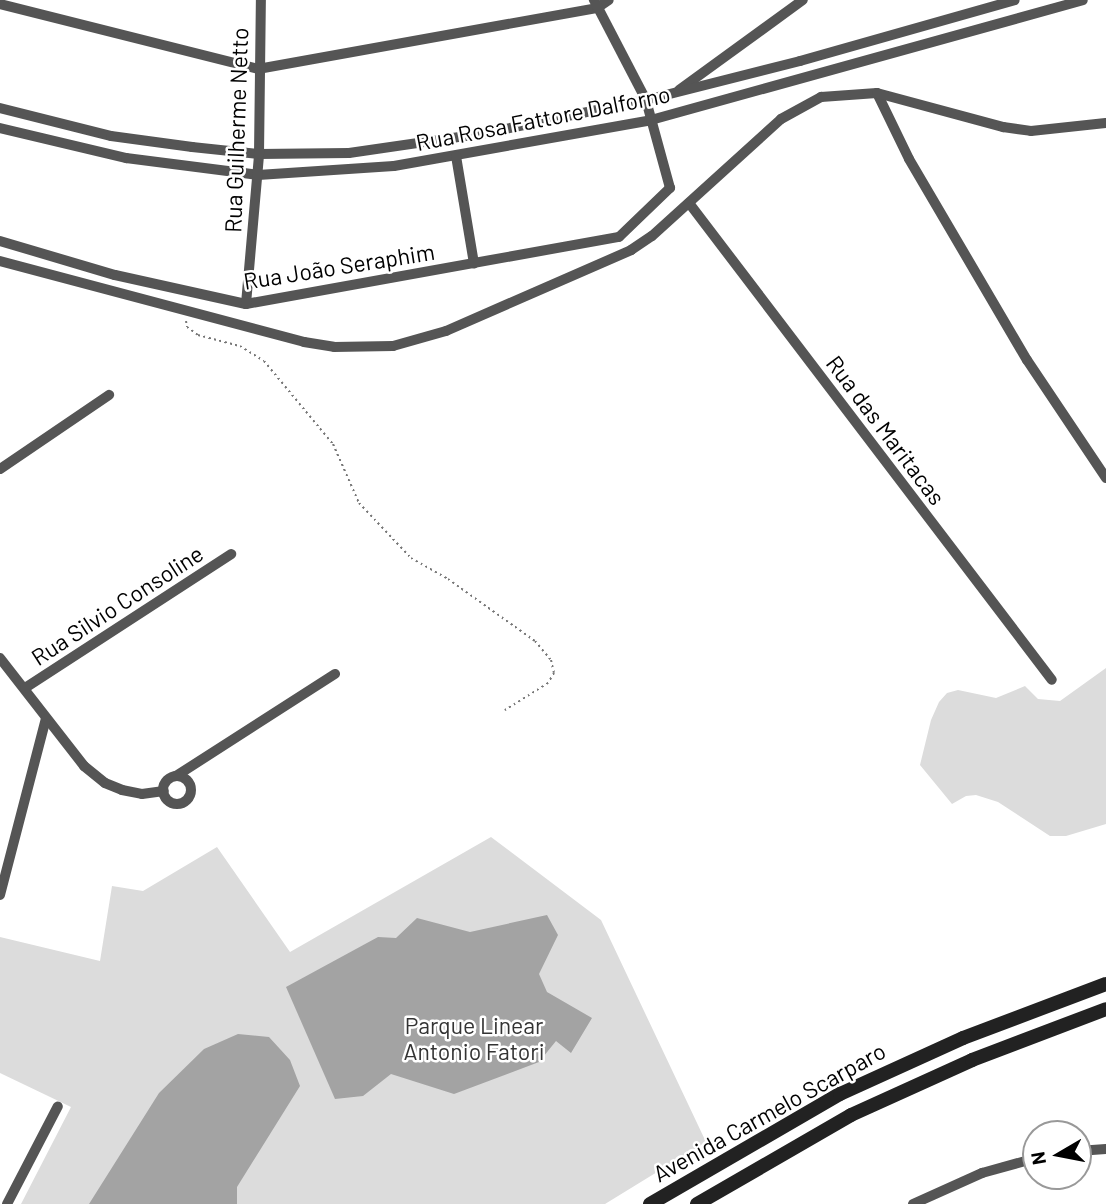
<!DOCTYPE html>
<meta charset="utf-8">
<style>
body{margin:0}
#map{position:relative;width:1106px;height:1204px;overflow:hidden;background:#fff;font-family:Barlow,sans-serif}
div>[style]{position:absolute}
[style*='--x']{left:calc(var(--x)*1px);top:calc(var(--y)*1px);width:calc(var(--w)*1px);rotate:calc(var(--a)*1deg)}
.green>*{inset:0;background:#dcdcdc}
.water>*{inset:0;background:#a3a3a3}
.path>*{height:2px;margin-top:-1px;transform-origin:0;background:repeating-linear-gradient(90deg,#777 0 2px,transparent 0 5.5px)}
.minor>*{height:10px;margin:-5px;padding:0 5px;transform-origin:5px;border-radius:5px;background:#555}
.minor>.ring{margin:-5px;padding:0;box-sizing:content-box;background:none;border:10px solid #555;border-radius:50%}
.secondary>*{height:14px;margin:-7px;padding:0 7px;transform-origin:7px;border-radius:7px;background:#222}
span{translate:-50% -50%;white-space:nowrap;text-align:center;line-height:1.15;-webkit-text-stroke:5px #fff;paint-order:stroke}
.street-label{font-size:23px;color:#000}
.park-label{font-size:23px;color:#333}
.north{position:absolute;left:1022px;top:1120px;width:70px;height:70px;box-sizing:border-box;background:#fff;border:2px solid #999;border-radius:50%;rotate:260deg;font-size:19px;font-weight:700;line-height:28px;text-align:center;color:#000}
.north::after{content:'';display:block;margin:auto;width:24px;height:32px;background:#000;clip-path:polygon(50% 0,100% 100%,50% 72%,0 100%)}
</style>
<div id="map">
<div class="green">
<div style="clip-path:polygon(1106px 668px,1106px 824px,1066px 836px,1050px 836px,998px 802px,976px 795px,966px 796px,952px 804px,920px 765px,931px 720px,939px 702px,947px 693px,958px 690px,996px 698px,1025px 686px,1038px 699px,1060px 701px)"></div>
<div style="clip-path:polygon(491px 837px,601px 920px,706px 1142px,605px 1204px,21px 1204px,71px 1107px,0 1073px,0 937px,100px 961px,112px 886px,143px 891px,217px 847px,290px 952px)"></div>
</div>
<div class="water">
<div style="clip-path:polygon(547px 915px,558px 935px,539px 974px,547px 992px,592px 1018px,571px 1053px,556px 1041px,539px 1062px,454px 1094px,391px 1074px,363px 1096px,335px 1099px,286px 987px,378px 937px,396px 938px,417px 918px,470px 932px)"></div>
<div style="clip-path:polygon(238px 1034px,269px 1037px,290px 1060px,300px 1086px,237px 1187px,237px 1204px,89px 1204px,159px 1093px,204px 1049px)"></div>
</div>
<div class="path">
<div style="--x:186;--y:321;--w:6;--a:81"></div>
<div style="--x:187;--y:327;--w:14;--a:36"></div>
<div style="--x:198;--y:335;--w:43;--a:14.7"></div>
<div style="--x:240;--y:346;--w:28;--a:32"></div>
<div style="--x:264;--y:361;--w:108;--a:50.3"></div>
<div style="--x:333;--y:444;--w:64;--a:66.2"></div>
<div style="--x:359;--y:503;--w:76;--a:46.6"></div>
<div style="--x:411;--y:558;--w:43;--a:29.6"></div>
<div style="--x:448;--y:579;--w:107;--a:35.5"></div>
<div style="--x:535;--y:641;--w:25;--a:50"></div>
<div style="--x:551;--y:660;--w:13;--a:77"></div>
<div style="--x:554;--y:673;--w:12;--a:121"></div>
<div style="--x:548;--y:683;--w:51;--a:147.9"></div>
</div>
<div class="minor">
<div style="--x:0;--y:4;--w:266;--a:14.1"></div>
<div style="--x:258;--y:69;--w:344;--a:-10.2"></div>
<div style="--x:597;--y:8;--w:14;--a:-34"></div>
<div style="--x:679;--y:90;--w:153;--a:-36"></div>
<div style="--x:877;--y:93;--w:73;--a:64.1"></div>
<div style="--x:909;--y:159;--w:233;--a:59.6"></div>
<div style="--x:1027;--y:360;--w:142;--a:56.2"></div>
<div style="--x:0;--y:108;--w:114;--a:14.2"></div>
<div style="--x:111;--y:136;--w:82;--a:7.7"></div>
<div style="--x:192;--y:147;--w:67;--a:6"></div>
<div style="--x:259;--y:154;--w:90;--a:-0.6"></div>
<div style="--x:349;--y:153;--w:138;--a:-8.3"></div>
<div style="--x:486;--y:133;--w:163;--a:-11.7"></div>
<div style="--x:646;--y:100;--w:159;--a:-14.2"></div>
<div style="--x:800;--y:61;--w:223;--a:-15.8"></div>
<div style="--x:0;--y:128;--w:130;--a:13.4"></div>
<div style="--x:126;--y:158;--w:133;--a:7.3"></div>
<div style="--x:258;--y:175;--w:136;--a:-3.8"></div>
<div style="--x:394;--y:166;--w:261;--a:-10.1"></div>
<div style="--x:651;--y:120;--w:448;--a:-15.5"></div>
<div style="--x:456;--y:156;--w:109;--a:80.5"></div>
<div style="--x:689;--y:203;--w:599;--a:52.73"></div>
<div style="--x:0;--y:241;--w:120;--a:16.5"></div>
<div style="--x:115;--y:275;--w:134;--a:12.5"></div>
<div style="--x:246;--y:304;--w:379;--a:-10.2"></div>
<div style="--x:619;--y:237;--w:71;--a:-43.9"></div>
<div style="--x:670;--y:188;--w:91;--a:-105.3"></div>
<div style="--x:646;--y:100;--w:113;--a:-117.5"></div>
<div style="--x:0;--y:261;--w:315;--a:14.9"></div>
<div style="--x:304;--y:342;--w:30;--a:9"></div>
<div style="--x:334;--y:347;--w:59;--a:-1"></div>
<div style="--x:393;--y:346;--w:55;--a:-15.8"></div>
<div style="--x:446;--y:331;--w:202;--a:-23.6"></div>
<div style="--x:631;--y:250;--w:25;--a:-34"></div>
<div style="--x:652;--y:236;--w:174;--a:-42.2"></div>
<div style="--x:781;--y:119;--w:46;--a:-28.8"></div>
<div style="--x:821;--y:97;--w:56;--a:-4.1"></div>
<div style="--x:877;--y:93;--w:131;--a:15.1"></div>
<div style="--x:1003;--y:127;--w:28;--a:8"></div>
<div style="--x:1031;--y:131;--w:75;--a:-6.1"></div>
<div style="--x:246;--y:304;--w:151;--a:-85"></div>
<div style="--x:259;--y:154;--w:154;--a:-89.3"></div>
<div style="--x:0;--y:469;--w:132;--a:-34.2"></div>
<div style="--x:0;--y:658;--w:137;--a:52.1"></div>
<div style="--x:84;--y:766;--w:27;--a:39"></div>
<div style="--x:105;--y:783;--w:18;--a:22"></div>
<div style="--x:122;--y:790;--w:20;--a:11"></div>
<div style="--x:142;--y:794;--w:22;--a:-8"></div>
<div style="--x:25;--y:688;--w:246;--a:-33"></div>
<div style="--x:176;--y:776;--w:189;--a:-32.7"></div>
<div class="ring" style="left:163px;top:776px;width:18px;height:18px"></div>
<div style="--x:0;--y:895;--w:182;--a:-75.4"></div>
<div style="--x:1078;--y:1151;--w:28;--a:-4"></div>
<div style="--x:7;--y:1204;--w:110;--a:-62.5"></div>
<div style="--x:913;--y:1204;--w:76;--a:-24.2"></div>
<div style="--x:982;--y:1173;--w:56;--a:-15.5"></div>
</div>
<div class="secondary">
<div style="--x:650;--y:1204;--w:220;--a:-30.1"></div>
<div style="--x:840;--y:1094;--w:135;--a:-24.5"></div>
<div style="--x:963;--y:1038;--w:153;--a:-20.7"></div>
<div style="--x:697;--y:1204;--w:178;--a:-30"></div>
<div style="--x:851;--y:1115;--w:133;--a:-24.4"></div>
<div style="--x:972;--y:1060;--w:143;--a:-20.8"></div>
</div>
<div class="street-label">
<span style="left:543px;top:118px;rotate:-11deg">Rua Rosa Fattore Dalforno</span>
<span style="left:236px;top:130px;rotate:-88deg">Rua Guilherme Netto</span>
<span style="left:339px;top:266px;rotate:-9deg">Rua João Seraphim</span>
<span style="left:886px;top:430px;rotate:53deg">Rua das Maritacas</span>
<span style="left:117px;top:605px;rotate:-33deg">Rua Silvio Consoline</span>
<span style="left:769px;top:1112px;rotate:-29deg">Avenida Carmelo Scarparo</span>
</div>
<div class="park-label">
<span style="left:474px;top:1038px">Parque Linear<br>Antonio Fatori</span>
</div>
<div class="north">N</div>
</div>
